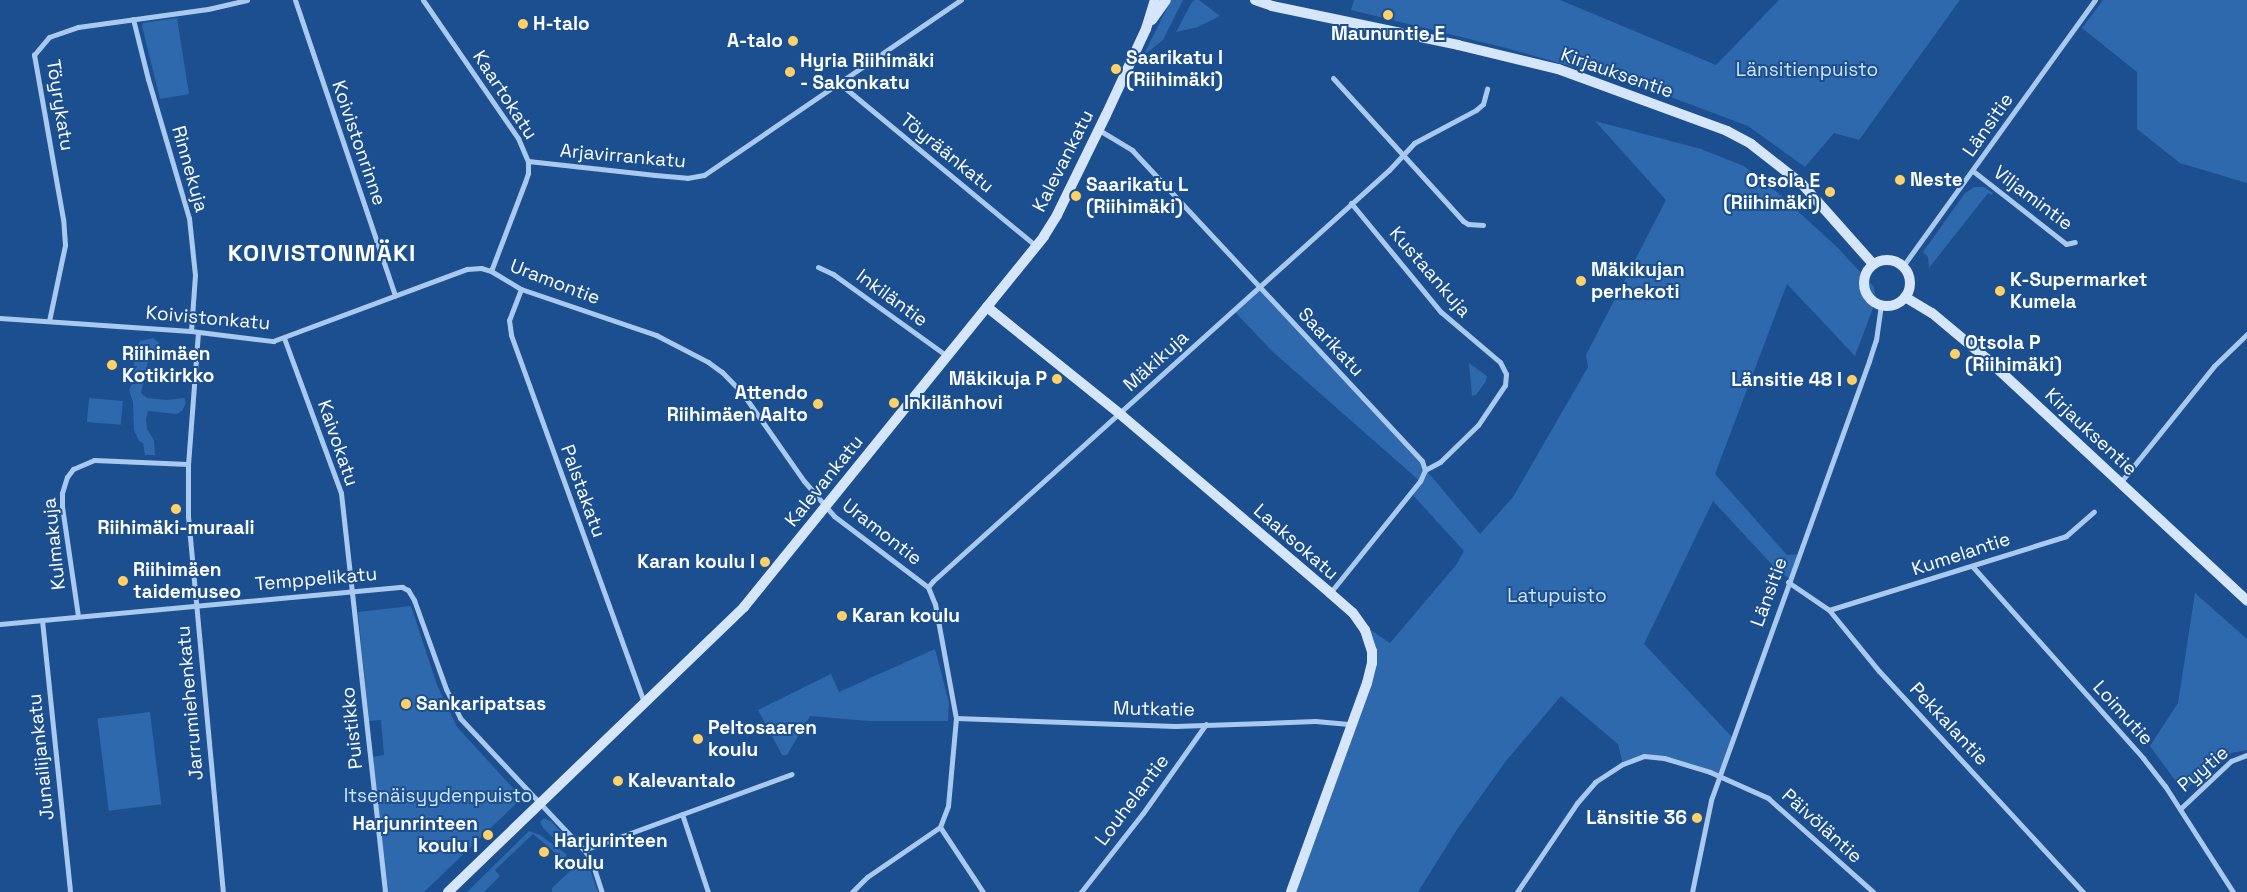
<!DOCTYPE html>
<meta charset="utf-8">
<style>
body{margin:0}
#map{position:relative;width:2247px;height:892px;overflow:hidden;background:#1b4f8f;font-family:"Space Grotesk",sans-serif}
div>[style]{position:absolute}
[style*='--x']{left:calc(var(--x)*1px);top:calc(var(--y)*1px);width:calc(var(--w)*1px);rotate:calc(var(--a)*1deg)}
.green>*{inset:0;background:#2e69ad;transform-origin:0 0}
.street>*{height:5px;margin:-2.5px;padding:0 2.5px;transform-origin:2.5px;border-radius:2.5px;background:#a9c9ee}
.secondary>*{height:10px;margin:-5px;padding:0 5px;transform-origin:5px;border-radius:5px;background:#d6e6fa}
.secondary>.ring{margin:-5px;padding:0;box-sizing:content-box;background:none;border:10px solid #d6e6fa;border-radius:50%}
.dots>*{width:14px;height:14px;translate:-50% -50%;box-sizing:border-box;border:2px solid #1b4f8f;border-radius:50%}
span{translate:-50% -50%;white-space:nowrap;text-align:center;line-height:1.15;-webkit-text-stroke:4px #1b4f8f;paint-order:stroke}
.poi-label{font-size:19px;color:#fff;font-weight:700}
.left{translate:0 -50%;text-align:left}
.right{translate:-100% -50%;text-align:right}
.park-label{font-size:19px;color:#cfe3fa}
.street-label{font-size:19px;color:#fff}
.district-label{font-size:24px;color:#fff;font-weight:700;letter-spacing:1px}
</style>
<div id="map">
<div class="green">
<div style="clip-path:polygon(1171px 0,1183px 0,1163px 40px,1143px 56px)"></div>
<div style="clip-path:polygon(1195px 0,1199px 0,1220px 16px,1198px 27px,1176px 32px,1192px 2px)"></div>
<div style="clip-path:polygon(1354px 0,1560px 0,1716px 65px,1779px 0,1960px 0,1859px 140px,1834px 133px,1805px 167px,1748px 126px,1644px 87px,1506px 48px,1351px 10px)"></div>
<div style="clip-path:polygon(2103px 0,2247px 0,2247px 183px,2180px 163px,2137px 129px,2137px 72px,2082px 28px)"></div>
<div style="clip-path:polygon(177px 18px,189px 94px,160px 99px,142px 26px,143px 23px)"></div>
<div style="clip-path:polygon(1595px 121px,1701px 149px,1744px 166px,1778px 193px,1838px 248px,1874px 287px,1876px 300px,1855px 356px,1787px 284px,1715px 474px,1787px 555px,1799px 554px,1790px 579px,1777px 570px,1713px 501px,1644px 644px,1733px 738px,1719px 776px,1664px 758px,1644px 756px,1623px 764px,1618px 744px,1561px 696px,1506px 761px,1456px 831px,1418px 892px,1291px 892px,1372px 663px,1360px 623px,1390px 643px,1456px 565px,1464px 551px,1411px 493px,1420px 482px,1414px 476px,1273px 352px,1234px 311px,1259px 286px,1412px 449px,1426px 470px,1480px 534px,1513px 497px,1588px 367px,1586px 355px,1666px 200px)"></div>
<div style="clip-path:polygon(1974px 187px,1984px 187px,1993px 193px,1992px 195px,1988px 193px,1929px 268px,1928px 257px,1923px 252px,1965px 193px)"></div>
<div style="clip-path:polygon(153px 338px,159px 343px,156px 354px,149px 357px,141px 393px,147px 398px,167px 400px,184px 398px,186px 403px,182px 411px,177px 414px,148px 411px,146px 419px,147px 429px,154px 440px,155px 455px,145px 455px,143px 443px,139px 441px,134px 430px,133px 402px,129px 390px,133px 383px,135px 349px,140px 341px)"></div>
<div style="clip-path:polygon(1469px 363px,1487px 376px,1486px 381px,1476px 395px,1472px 396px)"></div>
<div style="left:89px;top:398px;width:34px;height:24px;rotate:5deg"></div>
<div style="clip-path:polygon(2195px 593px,2247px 639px,2247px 750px,2231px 753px,2183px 791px,2150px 746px,2178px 703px)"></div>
<div style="clip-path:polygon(411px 606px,437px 685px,457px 727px,522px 798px,424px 892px,387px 892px,373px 757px,384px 755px,381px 720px,369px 721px,358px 612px)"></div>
<div style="clip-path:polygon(935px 649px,949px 703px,948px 721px,869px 721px,810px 716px,787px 755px,782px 755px,758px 710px,831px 674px,839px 692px)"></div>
<div style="left:150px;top:712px;width:93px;height:53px;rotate:83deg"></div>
<div style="clip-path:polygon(544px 818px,552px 822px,574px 847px,571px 848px,556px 840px,544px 829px,540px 822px)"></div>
<div style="clip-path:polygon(529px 831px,540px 835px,566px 854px,566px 857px,564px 860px,533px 834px,495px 870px,500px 876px,484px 892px,467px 892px)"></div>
<div style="clip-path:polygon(584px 858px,587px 861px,598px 892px,552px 892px,552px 888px)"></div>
</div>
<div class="street">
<div style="--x:295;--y:0;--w:312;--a:71.3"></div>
<div style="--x:423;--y:0;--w:168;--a:55.5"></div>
<div style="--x:518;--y:138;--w:25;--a:67"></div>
<div style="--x:528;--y:161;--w:12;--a:90"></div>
<div style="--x:528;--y:173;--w:9;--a:108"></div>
<div style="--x:525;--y:182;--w:95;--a:110.9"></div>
<div style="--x:133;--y:19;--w:62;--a:76"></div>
<div style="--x:148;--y:79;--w:145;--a:73.6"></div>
<div style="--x:189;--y:218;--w:57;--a:84"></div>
<div style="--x:195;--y:275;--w:56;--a:94.1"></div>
<div style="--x:1333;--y:78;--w:193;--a:47.7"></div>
<div style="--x:1463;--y:221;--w:6;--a:31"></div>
<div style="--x:1468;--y:224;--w:15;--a:4"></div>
<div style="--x:839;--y:83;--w:256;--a:39.6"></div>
<div style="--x:1099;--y:130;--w:39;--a:31"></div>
<div style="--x:1132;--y:150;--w:425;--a:47"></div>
<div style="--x:1422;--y:461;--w:9;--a:72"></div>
<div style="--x:1425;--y:470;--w:12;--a:114"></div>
<div style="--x:1420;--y:481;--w:144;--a:128.8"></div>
<div style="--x:528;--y:161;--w:128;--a:6.3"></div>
<div style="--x:655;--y:175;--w:32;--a:5"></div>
<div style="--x:687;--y:178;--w:17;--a:-10"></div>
<div style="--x:704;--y:175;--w:311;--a:-34.3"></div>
<div style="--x:1973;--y:171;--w:118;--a:38.1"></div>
<div style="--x:2066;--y:244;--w:9;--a:-13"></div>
<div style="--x:1351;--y:203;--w:141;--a:50.5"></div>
<div style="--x:1441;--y:312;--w:77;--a:40.3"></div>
<div style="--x:1500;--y:362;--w:13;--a:63"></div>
<div style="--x:1506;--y:374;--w:11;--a:95"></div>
<div style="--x:1505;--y:385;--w:48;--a:124"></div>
<div style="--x:1478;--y:425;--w:53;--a:135.8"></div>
<div style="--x:1440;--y:462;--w:17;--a:152"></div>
<div style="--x:1903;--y:266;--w:328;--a:-54.2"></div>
<div style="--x:818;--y:267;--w:17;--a:25"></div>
<div style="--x:833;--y:274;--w:140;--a:35.7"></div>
<div style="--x:521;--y:289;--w:33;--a:111"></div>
<div style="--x:509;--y:320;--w:15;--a:82"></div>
<div style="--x:511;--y:335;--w:391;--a:70.1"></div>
<div style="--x:0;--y:318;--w:191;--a:3.9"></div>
<div style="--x:191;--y:331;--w:83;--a:7"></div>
<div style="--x:273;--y:341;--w:207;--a:-20.4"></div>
<div style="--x:467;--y:269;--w:14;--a:-4"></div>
<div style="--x:481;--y:268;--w:10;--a:17"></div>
<div style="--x:491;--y:271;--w:35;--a:31"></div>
<div style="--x:521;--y:289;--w:143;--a:18.8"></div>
<div style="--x:656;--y:335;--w:59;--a:27.4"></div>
<div style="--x:708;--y:362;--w:17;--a:36"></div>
<div style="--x:722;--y:372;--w:30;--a:46"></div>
<div style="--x:743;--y:394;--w:106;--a:55"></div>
<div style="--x:804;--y:481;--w:46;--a:49.4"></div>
<div style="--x:834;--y:516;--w:118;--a:37.1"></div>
<div style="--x:928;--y:587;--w:18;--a:68"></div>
<div style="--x:935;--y:604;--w:116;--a:79.6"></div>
<div style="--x:956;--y:718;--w:88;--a:95.2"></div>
<div style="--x:948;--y:806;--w:22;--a:111"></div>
<div style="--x:940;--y:827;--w:88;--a:145.6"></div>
<div style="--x:867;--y:877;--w:21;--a:135"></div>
<div style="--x:49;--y:321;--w:78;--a:-78.1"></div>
<div style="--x:65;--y:245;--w:26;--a:-94"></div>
<div style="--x:63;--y:219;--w:167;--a:-100"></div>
<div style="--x:34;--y:55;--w:23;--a:-50"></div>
<div style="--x:49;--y:37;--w:31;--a:-19"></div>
<div style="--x:78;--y:27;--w:131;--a:-7.9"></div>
<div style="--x:208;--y:9;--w:40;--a:-13"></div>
<div style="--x:198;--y:332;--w:132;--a:94.3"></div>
<div style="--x:188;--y:464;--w:52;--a:90"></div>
<div style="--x:188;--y:516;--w:378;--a:84.7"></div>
<div style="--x:284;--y:338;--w:165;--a:69.8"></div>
<div style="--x:341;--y:493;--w:401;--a:83.7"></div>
<div style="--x:2120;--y:483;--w:150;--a:-51.2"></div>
<div style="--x:2214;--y:366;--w:46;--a:-44.1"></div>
<div style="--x:1973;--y:567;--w:256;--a:48.3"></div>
<div style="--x:2143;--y:758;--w:36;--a:52"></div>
<div style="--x:2165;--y:786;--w:126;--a:57.3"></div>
<div style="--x:1788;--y:582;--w:50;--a:34.3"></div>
<div style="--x:1829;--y:610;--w:79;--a:50.7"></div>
<div style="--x:1879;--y:671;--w:301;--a:47.3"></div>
<div style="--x:928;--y:587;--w:8;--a:-50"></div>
<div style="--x:933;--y:581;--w:614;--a:-42.03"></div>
<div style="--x:1389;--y:170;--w:37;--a:-47"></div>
<div style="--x:1414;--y:143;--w:70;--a:-28"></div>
<div style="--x:1476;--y:110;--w:9;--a:-41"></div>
<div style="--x:1483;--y:104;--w:16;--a:-75"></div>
<div style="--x:1829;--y:610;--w:248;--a:-17.3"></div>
<div style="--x:2066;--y:536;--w:37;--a:-41"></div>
<div style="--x:78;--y:616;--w:111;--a:-98.3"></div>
<div style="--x:62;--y:506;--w:13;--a:-90"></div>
<div style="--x:62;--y:493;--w:17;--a:-73"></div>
<div style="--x:67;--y:477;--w:10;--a:-53"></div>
<div style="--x:73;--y:469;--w:23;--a:-23"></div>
<div style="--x:94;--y:460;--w:94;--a:2.4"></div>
<div style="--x:42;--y:620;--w:273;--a:84.1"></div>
<div style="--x:0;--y:624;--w:404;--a:-5.3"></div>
<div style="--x:402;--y:587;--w:7;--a:27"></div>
<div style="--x:408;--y:590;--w:12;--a:59"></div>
<div style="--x:414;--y:600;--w:95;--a:70.2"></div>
<div style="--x:446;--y:689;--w:32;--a:64"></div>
<div style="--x:460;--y:718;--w:181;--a:46.8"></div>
<div style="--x:584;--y:850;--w:11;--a:52"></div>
<div style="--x:591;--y:859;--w:35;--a:72"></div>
<div style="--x:956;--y:718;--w:219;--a:2.1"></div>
<div style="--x:1175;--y:726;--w:140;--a:-2"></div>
<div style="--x:1315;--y:721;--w:37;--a:5"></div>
<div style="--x:2180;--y:809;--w:70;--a:-43.3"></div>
<div style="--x:2231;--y:761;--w:17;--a:-21"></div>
<div style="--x:682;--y:814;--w:82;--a:71.6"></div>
<div style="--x:940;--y:827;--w:78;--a:56.5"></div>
<div style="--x:584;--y:850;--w:221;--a:-20.1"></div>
<div style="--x:1081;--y:892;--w:100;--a:-51.9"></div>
<div style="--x:1143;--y:813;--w:109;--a:-54.7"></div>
<div style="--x:1517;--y:892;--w:107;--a:-56"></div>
<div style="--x:1577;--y:803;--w:28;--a:-49"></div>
<div style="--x:1595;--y:782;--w:33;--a:-33"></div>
<div style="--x:1623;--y:764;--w:22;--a:-21"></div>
<div style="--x:1644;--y:756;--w:20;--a:6"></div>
<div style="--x:1664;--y:758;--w:48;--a:16.9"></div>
<div style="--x:1710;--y:772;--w:64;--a:24.1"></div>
<div style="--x:1768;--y:798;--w:141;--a:41.8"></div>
<div style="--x:1692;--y:892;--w:94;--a:-78.3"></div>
<div style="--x:1711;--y:800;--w:467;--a:-70.2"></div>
<div style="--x:1869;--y:361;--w:22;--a:-72"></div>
<div style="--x:1876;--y:340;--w:35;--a:-82"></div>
</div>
<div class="secondary">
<div style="--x:1255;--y:0;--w:18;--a:19"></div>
<div style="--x:1272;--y:6;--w:190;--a:11.8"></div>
<div style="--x:1458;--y:45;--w:103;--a:13.5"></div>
<div style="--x:1558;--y:69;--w:180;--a:20.1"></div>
<div style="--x:1727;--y:131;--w:27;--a:28"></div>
<div style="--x:1751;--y:144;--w:65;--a:38.1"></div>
<div style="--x:1802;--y:184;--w:107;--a:48.4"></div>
<div style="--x:1152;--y:20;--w:24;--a:-55"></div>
<div class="ring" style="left:1864px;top:260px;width:36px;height:36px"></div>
<div style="--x:1905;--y:297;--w:31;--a:31"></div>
<div style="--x:1932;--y:313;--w:72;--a:39.9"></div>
<div style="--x:1987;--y:359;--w:355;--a:42.9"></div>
<div style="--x:987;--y:307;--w:171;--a:38.8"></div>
<div style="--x:1120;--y:414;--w:276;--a:40.4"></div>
<div style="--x:1330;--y:593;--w:30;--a:41"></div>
<div style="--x:1353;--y:613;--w:21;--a:55"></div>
<div style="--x:1365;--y:630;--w:22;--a:72"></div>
<div style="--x:1372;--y:651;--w:12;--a:90"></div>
<div style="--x:1372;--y:663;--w:21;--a:104"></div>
<div style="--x:1367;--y:683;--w:222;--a:110"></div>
<div style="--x:448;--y:892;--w:411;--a:-43.9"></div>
<div style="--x:744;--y:607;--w:477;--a:-51"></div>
<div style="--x:1044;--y:236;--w:25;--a:-58"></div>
<div style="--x:1057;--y:215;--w:111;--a:-63.9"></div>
<div style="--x:1106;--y:115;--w:95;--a:-65.1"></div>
<div style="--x:1146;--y:29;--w:30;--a:-73"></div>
</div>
<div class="dots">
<div style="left:1388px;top:15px;background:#ffd166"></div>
<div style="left:523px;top:24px;background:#ffd166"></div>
<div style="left:793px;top:41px;background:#ffd166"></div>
<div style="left:1116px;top:69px;background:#ffd166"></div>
<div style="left:790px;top:72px;background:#ffd166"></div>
<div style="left:1900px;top:180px;background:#ffd166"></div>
<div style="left:1830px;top:192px;background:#ffd166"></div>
<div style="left:1076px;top:196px;background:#ffd166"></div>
<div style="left:1581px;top:281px;background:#ffd166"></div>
<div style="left:2000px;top:291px;background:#ffd166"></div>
<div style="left:1955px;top:354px;background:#ffd166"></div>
<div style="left:112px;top:365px;background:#ffd166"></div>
<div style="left:1057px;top:379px;background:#ffd166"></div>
<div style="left:1852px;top:380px;background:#ffd166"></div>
<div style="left:894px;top:403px;background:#ffd166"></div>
<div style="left:818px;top:404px;background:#ffd166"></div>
<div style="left:176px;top:509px;background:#ffd166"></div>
<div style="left:765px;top:562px;background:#ffd166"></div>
<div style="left:123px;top:581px;background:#ffd166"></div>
<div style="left:842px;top:616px;background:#ffd166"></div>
<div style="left:406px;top:704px;background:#ffd166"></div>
<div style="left:698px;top:739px;background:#ffd166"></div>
<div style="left:618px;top:781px;background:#ffd166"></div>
<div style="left:1697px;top:818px;background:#ffd166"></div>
<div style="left:488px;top:835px;background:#ffd166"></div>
<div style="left:544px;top:852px;background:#ffd166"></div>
</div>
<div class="poi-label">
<span class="left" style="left:533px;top:24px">H-talo</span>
<span style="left:1388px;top:34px">Maununtie E</span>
<span class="right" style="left:783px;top:41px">A-talo</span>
<span class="left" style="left:1126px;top:69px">Saarikatu I<br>(Riihimäki)</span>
<span class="left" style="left:800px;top:72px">Hyria Riihimäki<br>- Sakonkatu</span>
<span class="left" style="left:1910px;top:180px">Neste</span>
<span class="right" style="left:1820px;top:192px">Otsola E<br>(Riihimäki)</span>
<span class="left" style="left:1086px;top:196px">Saarikatu L<br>(Riihimäki)</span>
<span class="left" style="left:1591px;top:281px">Mäkikujan<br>perhekoti</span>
<span class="left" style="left:2010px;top:291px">K-Supermarket<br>Kumela</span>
<span class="left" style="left:1965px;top:354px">Otsola P<br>(Riihimäki)</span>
<span class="left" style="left:122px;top:365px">Riihimäen<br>Kotikirkko</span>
<span class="right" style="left:1047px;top:379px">Mäkikuja P</span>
<span class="right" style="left:1842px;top:380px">Länsitie 48 I</span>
<span class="right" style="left:808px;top:404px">Attendo<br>Riihimäen Aalto</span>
<span class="left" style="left:904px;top:403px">Inkilänhovi</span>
<span style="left:176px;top:528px">Riihimäki-muraali</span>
<span class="right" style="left:755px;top:562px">Karan koulu I</span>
<span class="left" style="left:133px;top:581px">Riihimäen<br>taidemuseo</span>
<span class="left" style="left:852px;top:616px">Karan koulu</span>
<span class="left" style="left:416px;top:704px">Sankaripatsas</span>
<span class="left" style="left:708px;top:739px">Peltosaaren<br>koulu</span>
<span class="left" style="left:628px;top:781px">Kalevantalo</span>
<span class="right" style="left:1687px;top:818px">Länsitie 36</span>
<span class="right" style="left:478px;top:835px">Harjunrinteen<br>koulu I</span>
<span class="left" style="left:554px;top:852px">Harjurinteen<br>koulu</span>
</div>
<div class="park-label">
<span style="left:1807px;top:70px">Länsitienpuisto</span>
<span style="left:1557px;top:596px">Latupuisto</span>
<span style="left:438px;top:796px">Itsenäisyydenpuisto</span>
</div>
<div class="street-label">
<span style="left:1617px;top:73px;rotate:19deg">Kirjauksentie</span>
<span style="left:505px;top:95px;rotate:57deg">Kaartokatu</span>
<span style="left:60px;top:105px;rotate:81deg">Töyrykatu</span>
<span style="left:1988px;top:125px;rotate:-55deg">Länsitie</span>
<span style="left:359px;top:143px;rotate:71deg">Koivistonrinne</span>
<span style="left:947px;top:153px;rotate:39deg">Töyräänkatu</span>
<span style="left:623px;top:156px;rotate:5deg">Arjavirrankatu</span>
<span style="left:1063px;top:161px;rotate:-63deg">Kalevankatu</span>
<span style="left:190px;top:169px;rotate:74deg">Rinnekuja</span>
<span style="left:2033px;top:198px;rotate:37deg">Viljamintie</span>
<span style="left:1430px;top:272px;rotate:49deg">Kustaankuja</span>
<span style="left:555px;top:282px;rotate:21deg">Uramontie</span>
<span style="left:892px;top:298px;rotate:36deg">Inkiläntie</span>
<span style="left:208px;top:318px;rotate:5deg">Koivistonkatu</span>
<span style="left:1331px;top:342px;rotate:47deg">Saarikatu</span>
<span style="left:1156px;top:361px;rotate:-42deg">Mäkikuja</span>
<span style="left:2091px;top:432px;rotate:43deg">Kirjauksentie</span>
<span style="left:338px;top:443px;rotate:71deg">Kaivokatu</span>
<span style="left:824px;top:481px;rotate:-51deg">Kalevankatu</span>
<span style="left:583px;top:491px;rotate:70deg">Palstakatu</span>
<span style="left:882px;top:532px;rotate:38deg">Uramontie</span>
<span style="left:1296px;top:542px;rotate:41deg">Laaksokatu</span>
<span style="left:54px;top:544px;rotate:-96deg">Kulmakuja</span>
<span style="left:1961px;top:554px;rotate:-18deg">Kumelantie</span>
<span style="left:316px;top:579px;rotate:-5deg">Temppelikatu</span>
<span style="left:1769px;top:592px;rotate:-70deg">Länsitie</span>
<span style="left:190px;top:703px;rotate:-95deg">Jarrumiehenkatu</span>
<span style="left:1154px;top:709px;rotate:1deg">Mutkatie</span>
<span style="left:2123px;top:713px;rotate:48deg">Loimutie</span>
<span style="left:1949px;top:724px;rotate:47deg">Pekkalantie</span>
<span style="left:352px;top:728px;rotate:-96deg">Puistikko</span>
<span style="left:41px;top:757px;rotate:-96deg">Junailijankatu</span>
<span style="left:2203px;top:769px;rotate:-40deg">Pyytie</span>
<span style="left:1132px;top:800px;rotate:-53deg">Louhelantie</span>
<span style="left:1822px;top:826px;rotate:42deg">Päivöläntie</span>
</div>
<div class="district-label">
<span style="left:322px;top:253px">KOIVISTONMÄKI</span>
</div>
</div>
